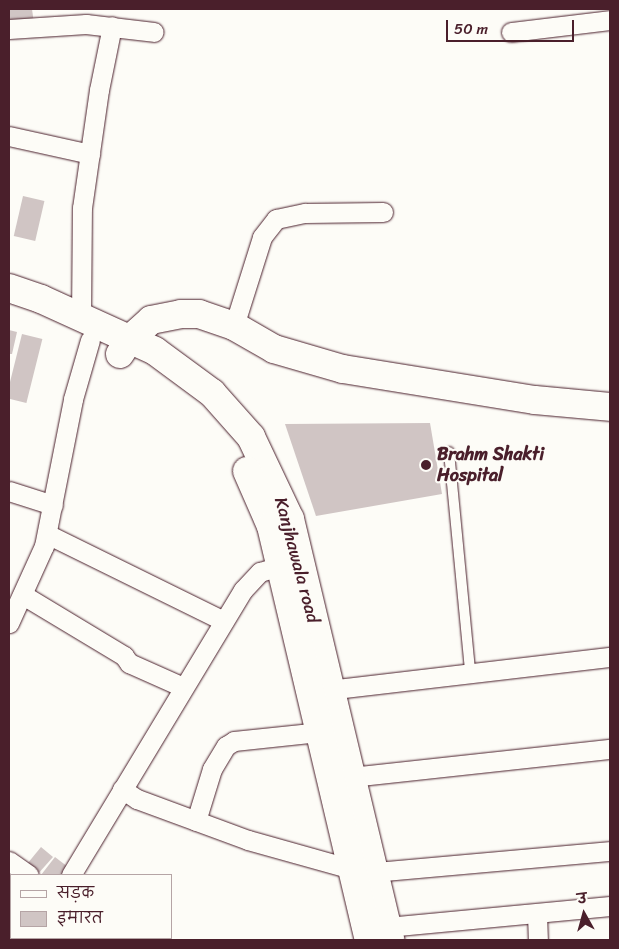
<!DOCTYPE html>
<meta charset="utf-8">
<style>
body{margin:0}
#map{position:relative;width:619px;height:949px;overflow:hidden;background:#fdfcf7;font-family:Sriracha,"Playpen Sans Deva",sans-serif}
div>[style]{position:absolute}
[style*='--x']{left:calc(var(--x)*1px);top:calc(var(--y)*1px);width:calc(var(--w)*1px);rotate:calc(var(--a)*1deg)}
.building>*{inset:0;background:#d0c5c4;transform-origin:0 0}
.roads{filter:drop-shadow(0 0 1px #4a1f2b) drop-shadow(0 0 1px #4a1f2b)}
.lane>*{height:10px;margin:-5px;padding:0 5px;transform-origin:5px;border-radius:5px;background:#fdfcf7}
.street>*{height:19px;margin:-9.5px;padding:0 9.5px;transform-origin:9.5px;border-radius:9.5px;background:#fdfcf7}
.secondary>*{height:28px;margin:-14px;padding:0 14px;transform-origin:14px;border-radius:14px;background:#fdfcf7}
.dots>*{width:14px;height:14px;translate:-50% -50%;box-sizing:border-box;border:2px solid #fdfcf7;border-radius:50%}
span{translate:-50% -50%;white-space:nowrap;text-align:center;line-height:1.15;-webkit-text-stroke:4px #fdfcf7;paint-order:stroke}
.poi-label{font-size:18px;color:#4a1f2b;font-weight:700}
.left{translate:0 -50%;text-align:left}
.street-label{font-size:18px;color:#4a1f2b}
.frame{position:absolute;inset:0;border:10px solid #4a1f2b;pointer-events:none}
.legend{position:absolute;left:10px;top:874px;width:162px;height:65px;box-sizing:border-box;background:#fdfcf7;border:1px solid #b5a4a5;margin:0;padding:6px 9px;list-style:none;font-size:15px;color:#4a1f2b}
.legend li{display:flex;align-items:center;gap:10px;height:25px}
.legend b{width:25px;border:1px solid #b5a4a5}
.north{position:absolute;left:559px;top:889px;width:50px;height:50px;-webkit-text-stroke:4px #fdfcf7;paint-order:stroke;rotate:353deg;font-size:14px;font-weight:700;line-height:20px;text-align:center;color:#4a1f2b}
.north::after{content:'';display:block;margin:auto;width:18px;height:22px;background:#4a1f2b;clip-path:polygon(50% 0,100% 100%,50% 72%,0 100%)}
.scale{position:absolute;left:446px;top:20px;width:128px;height:22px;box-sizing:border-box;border:2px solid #4a1f2b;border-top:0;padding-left:6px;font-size:15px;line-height:18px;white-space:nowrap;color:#4a1f2b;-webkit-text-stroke:4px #fdfcf7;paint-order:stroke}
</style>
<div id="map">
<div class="building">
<div style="clip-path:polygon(9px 9px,32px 9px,34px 24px,9px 27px)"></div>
<div style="left:23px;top:196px;width:22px;height:41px;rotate:13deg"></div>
<div style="clip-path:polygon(9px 330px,17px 332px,12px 354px,9px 354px)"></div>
<div style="left:22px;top:334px;width:21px;height:66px;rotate:14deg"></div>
<div style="clip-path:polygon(430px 423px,442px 494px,316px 516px,285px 424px)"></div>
<div style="clip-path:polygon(41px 847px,53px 857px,37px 875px,23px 869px)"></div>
<div style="clip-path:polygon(55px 857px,68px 867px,62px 875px,41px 875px)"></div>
<div style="clip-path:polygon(9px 882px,11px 884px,11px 907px,9px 905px)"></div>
<div style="clip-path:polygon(9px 908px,11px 909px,9px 927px)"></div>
</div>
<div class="roads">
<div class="lane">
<div style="--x:449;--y:452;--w:221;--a:84.5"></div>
</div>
<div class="street">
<div style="--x:9;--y:29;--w:77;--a:-3.7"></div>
<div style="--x:86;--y:24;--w:68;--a:6.7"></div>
<div style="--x:511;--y:32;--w:100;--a:-6.9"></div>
<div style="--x:9;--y:136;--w:83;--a:12.5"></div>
<div style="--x:81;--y:318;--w:110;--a:-89.5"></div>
<div style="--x:82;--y:208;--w:119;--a:-81.8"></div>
<div style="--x:99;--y:90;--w:65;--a:-78.5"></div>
<div style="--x:234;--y:326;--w:93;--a:-72.5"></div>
<div style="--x:262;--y:237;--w:23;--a:-52"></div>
<div style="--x:276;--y:219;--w:30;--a:-12"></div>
<div style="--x:305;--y:213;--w:78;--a:-0.7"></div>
<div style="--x:9;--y:491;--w:46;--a:17.7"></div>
<div style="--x:47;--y:534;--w:197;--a:26.2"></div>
<div style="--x:23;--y:595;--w:118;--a:31.1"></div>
<div style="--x:124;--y:656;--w:9;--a:54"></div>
<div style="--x:129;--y:663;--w:59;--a:24"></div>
<div style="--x:9;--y:623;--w:85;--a:-65.6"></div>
<div style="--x:44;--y:546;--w:150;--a:-78.8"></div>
<div style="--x:73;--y:399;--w:61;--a:-73.9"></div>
<div style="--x:319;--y:691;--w:293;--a:-6.7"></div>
<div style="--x:351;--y:777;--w:261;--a:-6.2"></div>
<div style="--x:122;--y:789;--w:18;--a:34"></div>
<div style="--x:137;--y:799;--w:118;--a:20.3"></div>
<div style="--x:248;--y:840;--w:108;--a:15.6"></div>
<div style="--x:196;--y:821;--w:54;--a:-72.9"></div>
<div style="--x:212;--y:769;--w:27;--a:-59"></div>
<div style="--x:226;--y:746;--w:9;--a:-32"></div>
<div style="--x:234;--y:741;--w:85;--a:-6"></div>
<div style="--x:9;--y:861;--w:24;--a:35"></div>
<div style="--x:374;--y:872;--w:237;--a:-5.1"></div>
<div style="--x:71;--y:875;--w:333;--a:-58.9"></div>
<div style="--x:243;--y:590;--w:25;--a:-47"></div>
<div style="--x:260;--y:572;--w:21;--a:-17"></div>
<div style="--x:537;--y:914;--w:26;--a:88"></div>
<div style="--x:387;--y:927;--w:224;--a:-5.4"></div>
<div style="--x:107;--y:938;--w:4;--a:34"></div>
<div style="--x:48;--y:940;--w:3;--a:-45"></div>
</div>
<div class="secondary">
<div style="--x:9;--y:288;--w:34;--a:19"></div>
<div style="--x:41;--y:299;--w:125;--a:24.5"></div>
<div style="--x:155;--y:351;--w:71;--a:36.4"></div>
<div style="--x:212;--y:393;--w:59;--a:48.4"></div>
<div style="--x:251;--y:437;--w:91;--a:64.6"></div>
<div style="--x:290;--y:519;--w:433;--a:76.6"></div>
<div style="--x:120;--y:354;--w:17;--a:-57"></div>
<div style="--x:129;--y:340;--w:30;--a:-42"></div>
<div style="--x:151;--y:320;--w:31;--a:-11"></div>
<div style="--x:181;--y:314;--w:18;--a:0"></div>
<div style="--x:199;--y:314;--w:37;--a:19"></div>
<div style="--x:234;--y:326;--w:46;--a:29.9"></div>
<div style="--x:274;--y:349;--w:72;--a:16.2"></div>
<div style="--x:343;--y:369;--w:194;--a:9.2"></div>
<div style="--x:535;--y:400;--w:75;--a:5.3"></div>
<div style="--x:247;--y:471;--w:60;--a:66.4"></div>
<div style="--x:271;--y:526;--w:425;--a:76.7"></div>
</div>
</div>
<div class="dots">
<div style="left:426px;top:465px;background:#4a1f2b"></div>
</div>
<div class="poi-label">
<span class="left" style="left:437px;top:465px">Brahm Shakti<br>Hospital</span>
</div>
<div class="street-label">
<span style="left:297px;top:560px;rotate:75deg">Kanjhawala road</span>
</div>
<div class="frame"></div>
<ul class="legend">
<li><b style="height:6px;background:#fdfcf7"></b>सड़क</li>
<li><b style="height:14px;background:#d0c5c4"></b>इमारत</li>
</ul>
<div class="north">उ</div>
<div class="scale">50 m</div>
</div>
